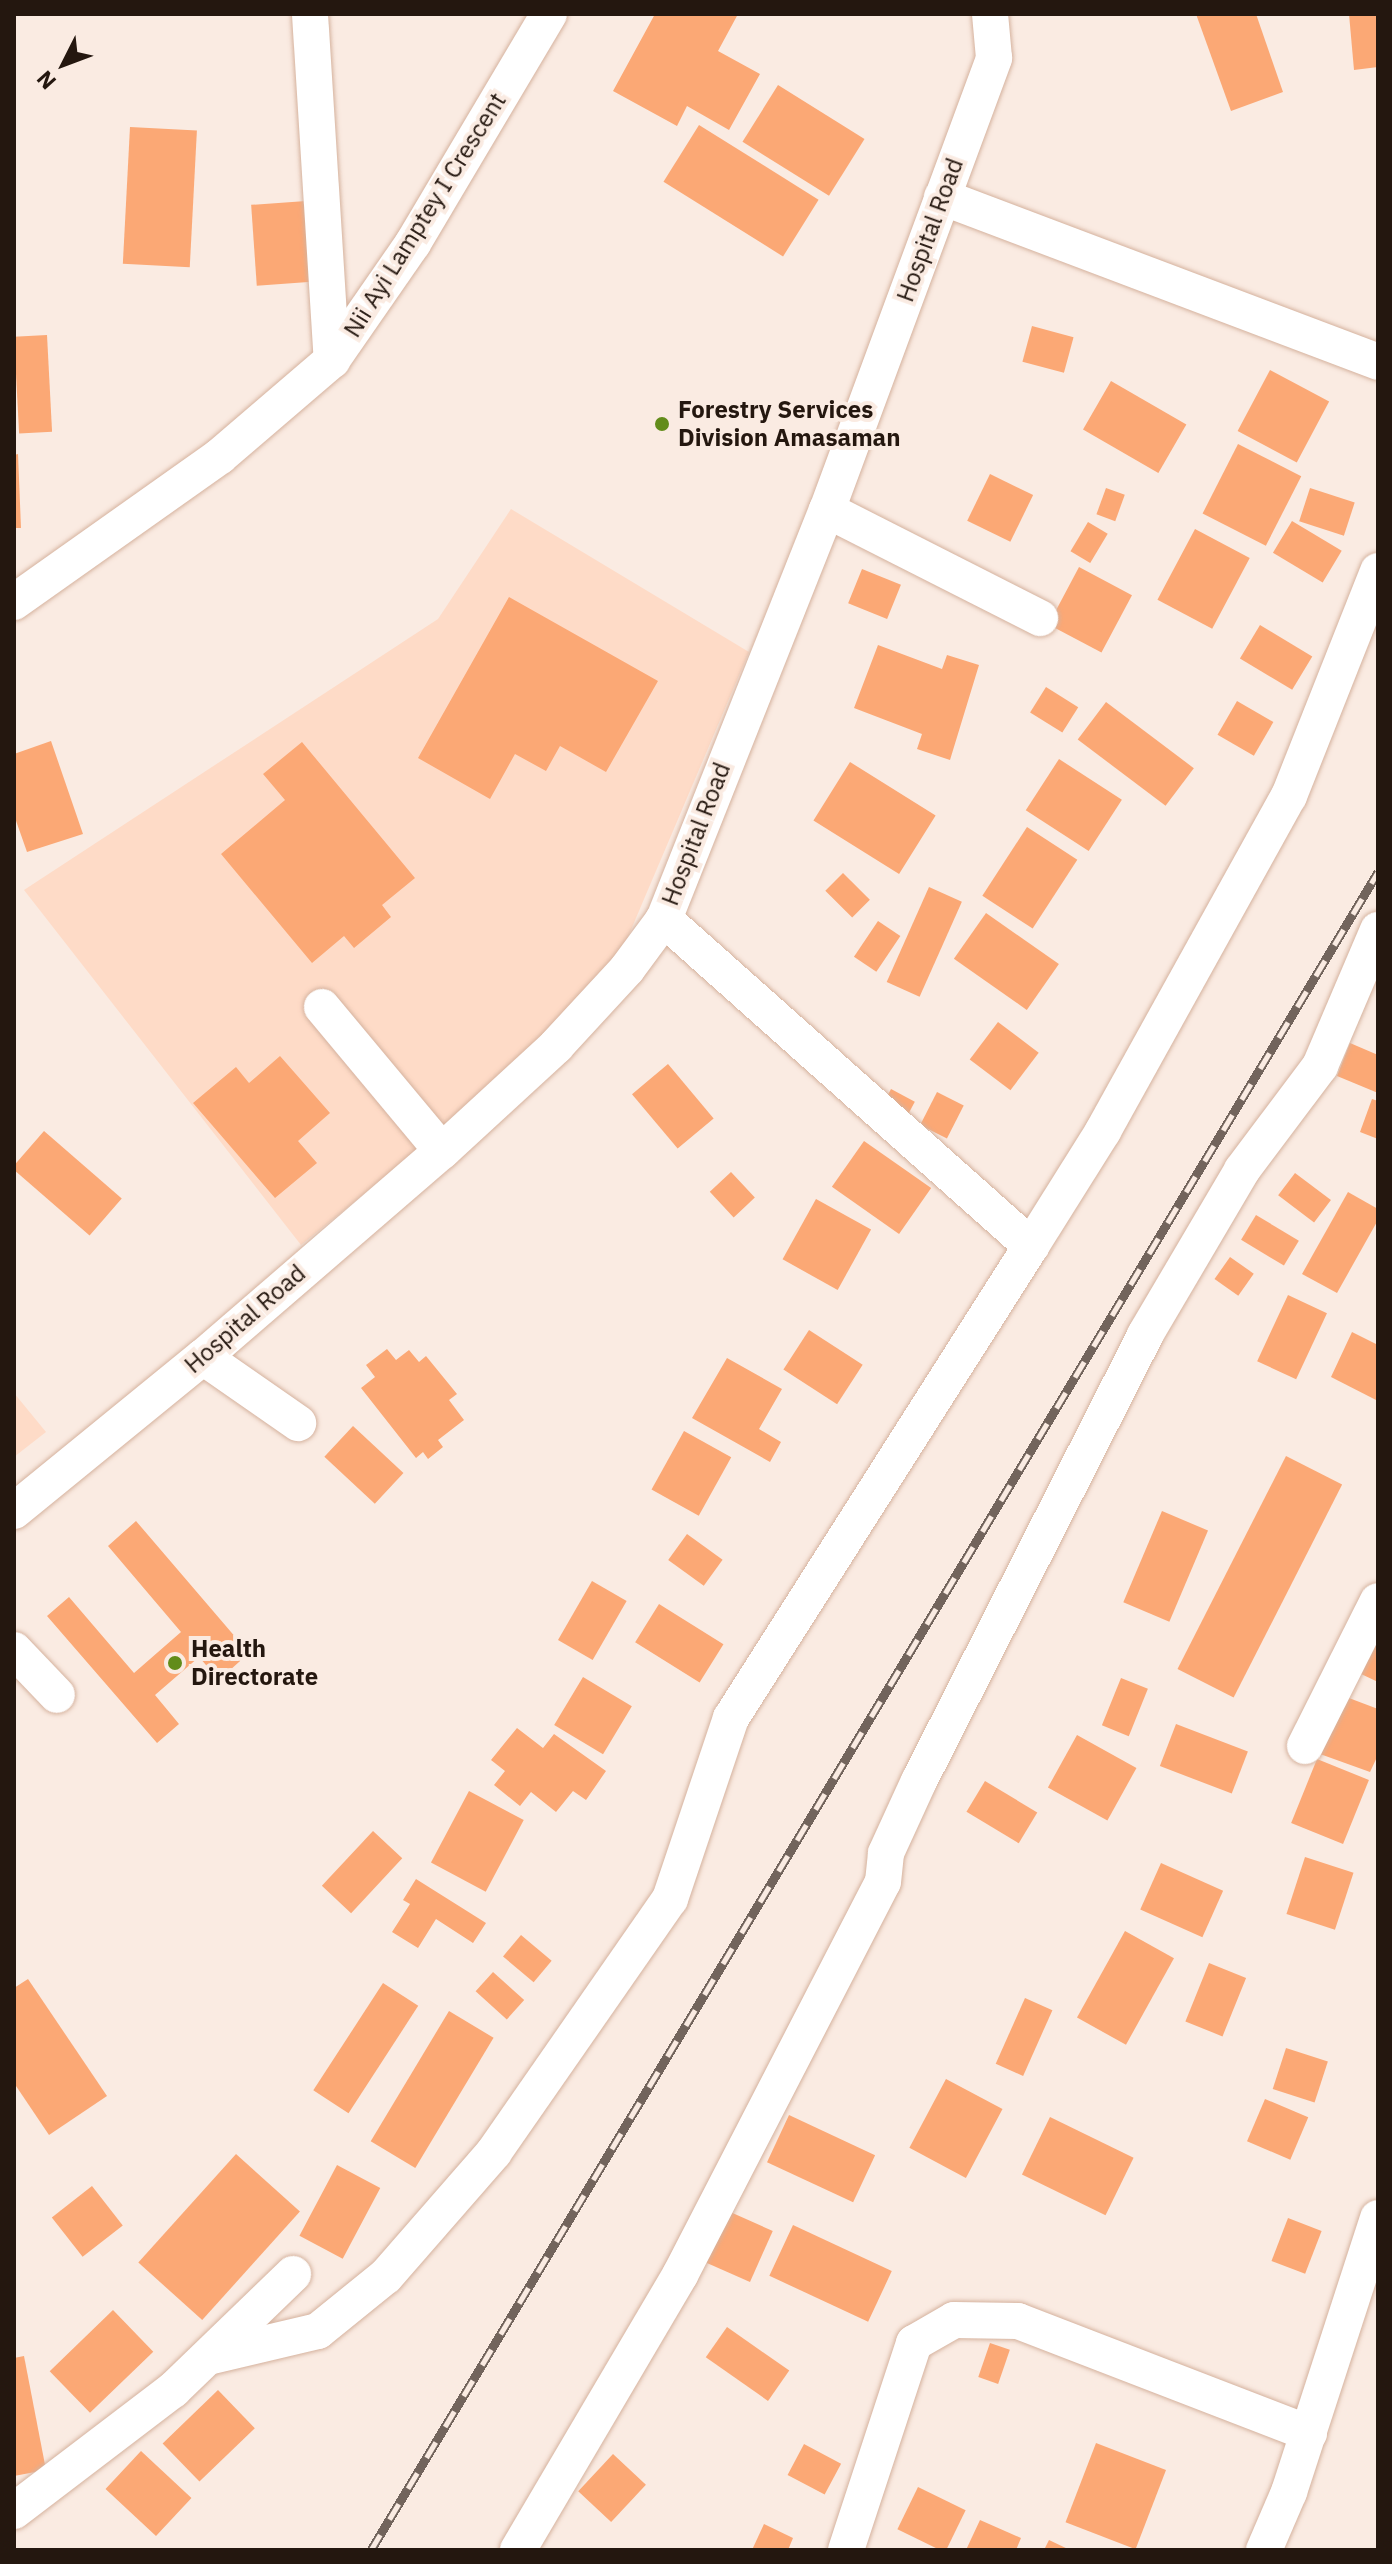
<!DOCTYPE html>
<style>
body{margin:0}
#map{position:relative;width:1392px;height:2564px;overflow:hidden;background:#faebe2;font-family:"IBM Plex Sans",sans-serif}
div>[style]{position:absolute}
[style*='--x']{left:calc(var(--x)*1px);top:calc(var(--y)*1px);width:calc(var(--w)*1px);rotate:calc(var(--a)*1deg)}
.built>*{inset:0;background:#fedbc7}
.building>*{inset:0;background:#fba875;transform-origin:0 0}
.roads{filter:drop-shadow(0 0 2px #d5b29e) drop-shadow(0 0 2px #d5b29e)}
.minor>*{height:36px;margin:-18px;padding:0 18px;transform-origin:18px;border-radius:18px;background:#fff}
.rail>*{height:9px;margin-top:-4.5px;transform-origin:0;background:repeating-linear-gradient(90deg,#faebe2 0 18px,#72645c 0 36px);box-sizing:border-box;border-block:2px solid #72645c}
.dots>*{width:22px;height:22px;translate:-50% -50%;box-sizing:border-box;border:4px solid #faebe2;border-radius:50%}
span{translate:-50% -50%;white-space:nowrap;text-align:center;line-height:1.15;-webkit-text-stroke:8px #faebe2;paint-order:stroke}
.street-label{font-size:24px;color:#24170f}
.poi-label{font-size:24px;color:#24170f;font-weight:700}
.left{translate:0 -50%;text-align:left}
.frame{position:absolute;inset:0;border:16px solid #24170f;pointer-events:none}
.north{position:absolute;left:24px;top:24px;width:80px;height:80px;-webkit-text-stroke:6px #faebe2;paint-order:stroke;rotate:228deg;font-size:22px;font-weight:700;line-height:32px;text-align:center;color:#24170f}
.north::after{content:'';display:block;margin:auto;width:28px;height:36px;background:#24170f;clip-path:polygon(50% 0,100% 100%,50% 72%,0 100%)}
</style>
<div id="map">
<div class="built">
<div style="clip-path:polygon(511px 509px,749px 652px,619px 958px,578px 1020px,301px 1245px,24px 890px,438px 619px)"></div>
<div style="clip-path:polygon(14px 1393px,46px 1432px,14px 1457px)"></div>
</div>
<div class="building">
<div style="clip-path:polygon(655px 14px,738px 14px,718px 51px,760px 74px,729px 130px,687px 106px,677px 126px,613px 91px)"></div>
<div style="clip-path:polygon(1196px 14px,1256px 14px,1283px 92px,1231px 111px)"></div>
<div style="clip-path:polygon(1349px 14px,1378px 14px,1378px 67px,1354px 70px)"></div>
<div style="left:778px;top:85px;width:102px;height:67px;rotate:32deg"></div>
<div style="left:699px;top:125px;width:141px;height:67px;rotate:32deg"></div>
<div style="left:130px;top:127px;width:67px;height:137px;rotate:3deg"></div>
<div style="left:306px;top:201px;width:81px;height:55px;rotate:86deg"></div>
<div style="left:1032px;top:326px;width:43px;height:37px;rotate:15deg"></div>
<div style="left:47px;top:335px;width:97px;height:33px;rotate:87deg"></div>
<div style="left:1270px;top:370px;width:67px;height:69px;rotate:28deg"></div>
<div style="left:1111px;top:381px;width:87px;height:56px;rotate:30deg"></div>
<div style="left:1238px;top:444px;width:71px;height:78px;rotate:27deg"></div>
<div style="clip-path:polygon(18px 454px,21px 528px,14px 528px,14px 455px)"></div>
<div style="left:990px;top:474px;width:48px;height:52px;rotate:26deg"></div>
<div style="left:1106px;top:488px;width:20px;height:28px;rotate:20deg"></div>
<div style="left:1310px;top:488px;width:47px;height:35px;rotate:18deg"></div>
<div style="left:1292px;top:521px;width:58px;height:37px;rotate:31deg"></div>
<div style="left:1088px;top:522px;width:23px;height:34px;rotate:31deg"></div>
<div style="left:1195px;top:529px;width:62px;height:80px;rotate:28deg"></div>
<div style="left:1079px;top:567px;width:60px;height:65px;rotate:28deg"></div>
<div style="left:862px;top:569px;width:42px;height:37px;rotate:22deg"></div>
<div style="clip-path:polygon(509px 597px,658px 681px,606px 772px,560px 746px,546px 771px,515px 754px,490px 799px,418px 758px)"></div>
<div style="left:1260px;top:625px;width:61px;height:39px;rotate:31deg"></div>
<div style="clip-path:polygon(878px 645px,942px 669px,947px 655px,979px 665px,950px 760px,917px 749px,922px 734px,854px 708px)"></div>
<div style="left:1046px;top:687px;width:38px;height:30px;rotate:32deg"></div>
<div style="left:1237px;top:701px;width:42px;height:39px;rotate:30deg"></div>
<div style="left:1106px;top:702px;width:110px;height:47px;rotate:37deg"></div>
<div style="clip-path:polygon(51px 741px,83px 834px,27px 852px,14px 815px,14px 754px)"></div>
<div style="clip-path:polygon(302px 742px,415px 878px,382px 905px,391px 917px,354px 948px,344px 936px,312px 963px,221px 854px,285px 800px,263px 774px)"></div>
<div style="left:1059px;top:759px;width:75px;height:61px;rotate:33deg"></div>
<div style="left:850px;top:762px;width:101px;height:69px;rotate:32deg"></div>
<div style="left:1027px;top:827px;width:60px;height:82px;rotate:33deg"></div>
<div style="left:843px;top:873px;width:38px;height:25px;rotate:45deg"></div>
<div style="left:929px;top:887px;width:36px;height:104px;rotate:24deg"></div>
<div style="left:986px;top:913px;width:89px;height:56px;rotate:35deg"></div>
<div style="left:878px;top:921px;width:27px;height:43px;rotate:34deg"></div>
<div style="left:998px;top:1022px;width:51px;height:47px;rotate:37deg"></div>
<div style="clip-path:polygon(1350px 1043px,1378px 1055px,1378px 1093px,1337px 1076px)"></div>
<div style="clip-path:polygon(280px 1056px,330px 1113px,298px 1141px,317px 1163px,275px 1198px,193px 1103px,236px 1067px,249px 1083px)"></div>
<div style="left:668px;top:1064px;width:71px;height:47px;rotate:50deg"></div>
<div style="left:891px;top:1089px;width:27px;height:20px;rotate:28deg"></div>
<div style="left:937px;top:1092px;width:30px;height:37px;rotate:27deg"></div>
<div style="clip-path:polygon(1372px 1099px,1378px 1101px,1378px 1139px,1360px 1132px)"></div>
<div style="left:44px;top:1131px;width:103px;height:49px;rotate:41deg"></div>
<div style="left:864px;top:1141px;width:82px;height:56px;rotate:35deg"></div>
<div style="left:731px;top:1172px;width:35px;height:29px;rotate:47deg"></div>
<div style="left:1295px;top:1173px;width:45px;height:28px;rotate:37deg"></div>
<div style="clip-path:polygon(1348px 1192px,1378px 1209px,1378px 1220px,1337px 1293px,1302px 1274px)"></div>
<div style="left:816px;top:1199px;width:63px;height:69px;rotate:29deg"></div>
<div style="left:1256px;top:1215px;width:50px;height:29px;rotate:31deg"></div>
<div style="left:1230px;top:1257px;width:29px;height:27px;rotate:35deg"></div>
<div style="left:1288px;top:1295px;width:43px;height:73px;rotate:25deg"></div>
<div style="left:809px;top:1330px;width:64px;height:47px;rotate:33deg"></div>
<div style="clip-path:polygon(1352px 1332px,1378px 1345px,1378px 1401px,1331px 1377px)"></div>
<div style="clip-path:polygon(387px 1349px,396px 1360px,409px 1350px,419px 1362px,426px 1356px,457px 1394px,449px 1400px,464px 1420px,438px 1440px,443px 1447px,428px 1459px,423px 1452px,416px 1458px,361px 1388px,375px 1377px,366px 1365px)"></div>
<div style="clip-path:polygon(727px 1358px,782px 1389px,759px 1429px,781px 1442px,770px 1462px,692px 1418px)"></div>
<div style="left:353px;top:1426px;width:69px;height:42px;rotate:43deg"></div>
<div style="left:684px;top:1431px;width:54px;height:67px;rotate:29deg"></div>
<div style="left:1286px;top:1456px;width:63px;height:239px;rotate:27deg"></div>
<div style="left:1162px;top:1511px;width:50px;height:99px;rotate:23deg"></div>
<div style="clip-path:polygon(136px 1521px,249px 1653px,219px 1680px,199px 1657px,155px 1695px,179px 1724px,157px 1743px,47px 1616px,69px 1597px,134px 1673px,181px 1632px,108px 1546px)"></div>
<div style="left:687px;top:1534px;width:44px;height:32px;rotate:36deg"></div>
<div style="left:592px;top:1581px;width:40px;height:68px;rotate:30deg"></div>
<div style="left:659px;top:1604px;width:76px;height:45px;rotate:32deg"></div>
<div style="clip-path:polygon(1378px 1632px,1378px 1682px,1359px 1673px)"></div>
<div style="left:583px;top:1677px;width:57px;height:56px;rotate:31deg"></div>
<div style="left:1121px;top:1678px;width:29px;height:51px;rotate:22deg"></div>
<div style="clip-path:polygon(1341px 1695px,1378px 1709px,1378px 1755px,1370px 1772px,1320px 1754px)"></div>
<div style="left:1176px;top:1724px;width:77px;height:45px;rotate:21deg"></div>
<div style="clip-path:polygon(517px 1728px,543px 1748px,554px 1734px,606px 1771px,586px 1800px,573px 1791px,556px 1812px,531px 1792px,520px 1806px,494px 1785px,505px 1771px,491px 1760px)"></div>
<div style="left:1077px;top:1735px;width:68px;height:60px;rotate:29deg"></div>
<div style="left:1317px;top:1759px;width:56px;height:69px;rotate:22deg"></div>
<div style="left:985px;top:1781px;width:61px;height:36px;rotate:31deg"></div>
<div style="left:469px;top:1791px;width:62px;height:81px;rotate:28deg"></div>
<div style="left:373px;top:1831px;width:40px;height:75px;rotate:43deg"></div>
<div style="left:1305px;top:1857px;width:51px;height:60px;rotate:18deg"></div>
<div style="left:1161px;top:1863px;width:68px;height:51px;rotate:24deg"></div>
<div style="clip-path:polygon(416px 1879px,486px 1923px,473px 1943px,436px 1919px,418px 1948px,392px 1932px,410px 1904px,403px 1900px)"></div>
<div style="left:1125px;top:1931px;width:56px;height:99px;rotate:29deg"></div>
<div style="left:521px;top:1935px;width:40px;height:28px;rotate:40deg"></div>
<div style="left:1209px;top:1963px;width:40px;height:63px;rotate:22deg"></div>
<div style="left:493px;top:1972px;width:42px;height:26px;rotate:42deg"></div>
<div style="clip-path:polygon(28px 1979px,107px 2096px,49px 2135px,14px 2083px,14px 1988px)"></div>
<div style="left:383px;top:1983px;width:42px;height:128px;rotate:33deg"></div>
<div style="left:1025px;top:1998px;width:30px;height:72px;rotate:24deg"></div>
<div style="left:449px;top:2011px;width:52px;height:152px;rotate:31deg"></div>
<div style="left:1286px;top:2048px;width:44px;height:43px;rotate:18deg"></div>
<div style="left:946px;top:2079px;width:64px;height:78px;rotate:28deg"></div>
<div style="left:1265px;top:2099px;width:47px;height:46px;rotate:23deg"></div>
<div style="left:789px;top:2115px;width:95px;height:52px;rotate:25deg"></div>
<div style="left:1050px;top:2117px;width:93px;height:64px;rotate:26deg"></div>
<div style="left:236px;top:2154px;width:86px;height:146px;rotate:42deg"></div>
<div style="left:337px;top:2165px;width:49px;height:80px;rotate:28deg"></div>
<div style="left:92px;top:2186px;width:50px;height:51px;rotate:52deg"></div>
<div style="left:728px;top:2211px;width:49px;height:56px;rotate:24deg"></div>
<div style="left:1288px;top:2218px;width:36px;height:46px;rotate:21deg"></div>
<div style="left:793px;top:2225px;width:109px;height:56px;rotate:25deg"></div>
<div style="left:113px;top:2310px;width:58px;height:88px;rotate:46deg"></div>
<div style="left:727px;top:2327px;width:76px;height:37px;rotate:35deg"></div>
<div style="left:990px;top:2343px;width:21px;height:36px;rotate:19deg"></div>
<div style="clip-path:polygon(24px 2356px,46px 2470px,14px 2476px,14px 2358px)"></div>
<div style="left:218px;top:2390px;width:53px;height:77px;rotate:46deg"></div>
<div style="left:1096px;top:2443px;width:75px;height:85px;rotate:21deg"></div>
<div style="left:804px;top:2444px;width:42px;height:35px;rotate:28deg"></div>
<div style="left:141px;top:2451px;width:69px;height:52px;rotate:43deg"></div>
<div style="left:613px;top:2454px;width:45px;height:51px;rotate:43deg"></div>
<div style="left:918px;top:2487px;width:53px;height:47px;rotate:26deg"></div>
<div style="clip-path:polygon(980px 2520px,1021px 2538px,1016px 2550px,966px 2550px)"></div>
<div style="clip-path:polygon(764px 2524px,793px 2538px,788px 2550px,752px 2550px)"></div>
<div style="clip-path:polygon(1049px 2540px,1070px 2550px,1044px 2550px)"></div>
</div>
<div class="roads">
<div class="minor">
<div style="--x:310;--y:14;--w:347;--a:86.4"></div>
<div style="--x:942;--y:197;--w:466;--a:20.7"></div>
<div style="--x:827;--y:510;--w:239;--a:26.9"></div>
<div style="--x:14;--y:602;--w:252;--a:-35.3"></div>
<div style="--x:220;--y:456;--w:148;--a:-40.6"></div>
<div style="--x:332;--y:360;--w:142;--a:-55.3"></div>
<div style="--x:413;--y:243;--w:266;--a:-59.3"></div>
<div style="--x:322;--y:1007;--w:187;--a:50.2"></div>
<div style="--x:1031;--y:1246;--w:136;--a:-57.9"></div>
<div style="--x:1103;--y:1131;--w:383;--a:-61"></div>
<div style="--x:1289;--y:796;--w:242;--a:-68.4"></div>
<div style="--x:203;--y:1357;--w:116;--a:34.8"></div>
<div style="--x:14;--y:1511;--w:244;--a:-39.2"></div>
<div style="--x:203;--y:1357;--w:316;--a:-40.8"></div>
<div style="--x:442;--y:1151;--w:155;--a:-42.6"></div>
<div style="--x:556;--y:1046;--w:105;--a:-47.3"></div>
<div style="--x:627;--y:969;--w:62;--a:-53.5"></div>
<div style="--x:664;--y:919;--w:440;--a:-68.3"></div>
<div style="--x:827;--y:510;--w:482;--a:-69.7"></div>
<div style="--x:994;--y:58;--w:44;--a:-95.2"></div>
<div style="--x:14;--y:1650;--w:62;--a:46.3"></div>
<div style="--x:1305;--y:1746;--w:162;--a:-63.3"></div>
<div style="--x:208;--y:2357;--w:113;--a:-13.3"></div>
<div style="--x:318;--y:2331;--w:87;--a:-39"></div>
<div style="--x:386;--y:2276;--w:164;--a:-48.9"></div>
<div style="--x:494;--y:2152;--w:308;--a:-55.2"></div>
<div style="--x:670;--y:1899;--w:191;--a:-71.4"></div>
<div style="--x:731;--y:1718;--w:559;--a:-57.56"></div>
<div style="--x:1031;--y:1246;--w:492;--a:-138.3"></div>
<div style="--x:14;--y:2511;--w:200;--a:-37.3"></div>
<div style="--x:173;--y:2390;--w:167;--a:-44"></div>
<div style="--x:518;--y:2550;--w:319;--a:-59.5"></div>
<div style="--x:680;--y:2275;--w:442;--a:-62.7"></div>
<div style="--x:883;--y:1882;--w:29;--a:-84"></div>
<div style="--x:886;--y:1853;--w:79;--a:-65.4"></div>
<div style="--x:919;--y:1781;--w:500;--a:-63.1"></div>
<div style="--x:1145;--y:1335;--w:191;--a:-59.5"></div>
<div style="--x:1242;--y:1170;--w:130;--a:-53.1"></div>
<div style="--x:1320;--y:1066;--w:148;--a:-66.9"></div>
<div style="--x:846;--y:2550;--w:218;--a:-71.8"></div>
<div style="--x:914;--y:2343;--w:46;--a:-29.9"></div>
<div style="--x:954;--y:2320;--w:64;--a:0.9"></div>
<div style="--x:1018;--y:2321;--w:312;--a:21.1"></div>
<div style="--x:1264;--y:2550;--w:63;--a:-66.7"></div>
<div style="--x:1289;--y:2492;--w:288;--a:-72"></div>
</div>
</div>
<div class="rail">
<div style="--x:371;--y:2550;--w:1957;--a:-59.03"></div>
</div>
<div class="dots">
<div style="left:662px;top:424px;background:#628c1a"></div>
<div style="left:175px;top:1663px;background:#628c1a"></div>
</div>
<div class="street-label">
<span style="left:425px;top:215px;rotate:-58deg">Nii Ayi Lamptey I Crescent</span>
<span style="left:930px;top:230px;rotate:-70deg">Hospital Road</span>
<span style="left:696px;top:834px;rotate:-69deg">Hospital Road</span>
<span style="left:245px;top:1319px;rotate:-41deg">Hospital Road</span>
</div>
<div class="poi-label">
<span class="left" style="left:678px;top:424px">Forestry Services<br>Division Amasaman</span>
<span class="left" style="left:191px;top:1663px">Health<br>Directorate</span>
</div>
<div class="frame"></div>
<div class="north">N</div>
</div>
